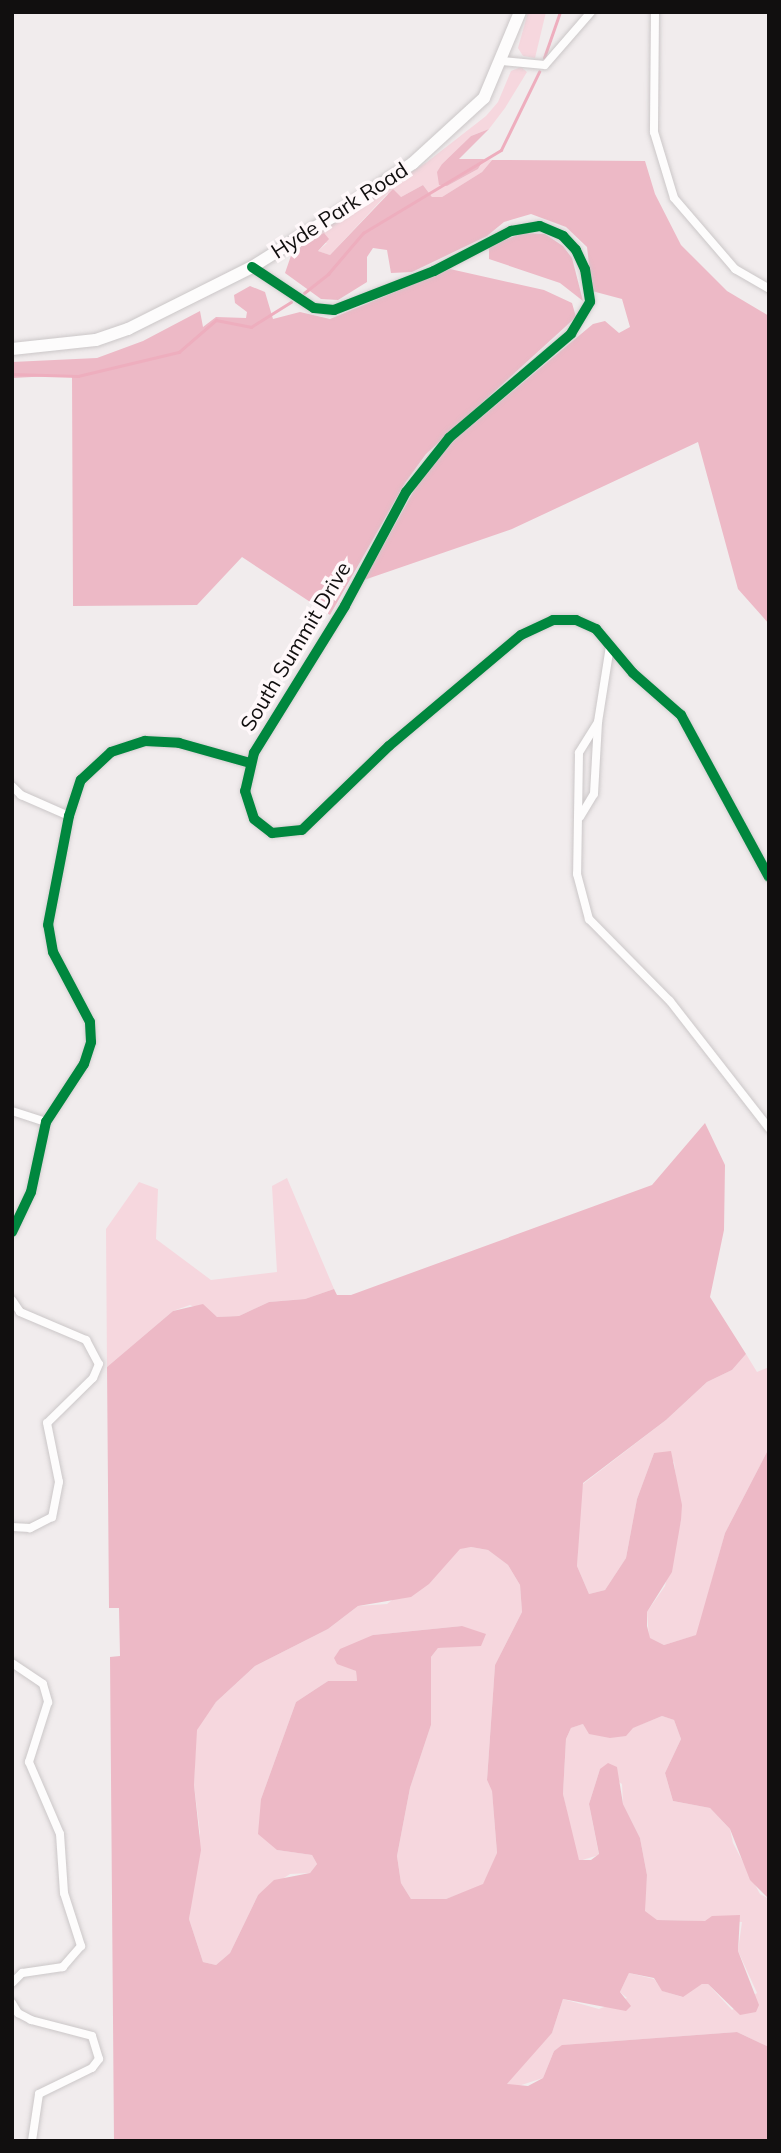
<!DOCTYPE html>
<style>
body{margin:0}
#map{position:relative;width:781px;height:2153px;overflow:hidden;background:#f1eced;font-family:Mulish,sans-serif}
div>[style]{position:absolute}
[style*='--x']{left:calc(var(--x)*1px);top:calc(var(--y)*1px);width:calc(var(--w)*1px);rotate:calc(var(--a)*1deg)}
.green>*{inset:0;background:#f6d7de}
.forest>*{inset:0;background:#edb9c6}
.stream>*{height:2.5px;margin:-1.25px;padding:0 1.25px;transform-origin:1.25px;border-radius:1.25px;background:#eeaebe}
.roads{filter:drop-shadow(0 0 2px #cbc7c8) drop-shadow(0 0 2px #cbc7c8)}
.minor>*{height:8px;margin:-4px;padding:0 4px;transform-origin:4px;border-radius:4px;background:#fdfcfc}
.secondary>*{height:12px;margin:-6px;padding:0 6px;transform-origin:6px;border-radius:6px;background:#fdfcfc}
.cycleway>*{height:10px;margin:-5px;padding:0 5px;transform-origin:5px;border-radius:5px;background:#00873e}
span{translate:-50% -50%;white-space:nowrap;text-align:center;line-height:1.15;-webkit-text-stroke:7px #fff8fa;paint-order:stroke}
.street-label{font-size:21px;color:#110f0f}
.frame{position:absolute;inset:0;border:14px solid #110f0f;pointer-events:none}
</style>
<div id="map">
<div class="green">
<div style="clip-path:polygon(528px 12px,546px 12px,535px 58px,523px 56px,518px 48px)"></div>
<div style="clip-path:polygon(521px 67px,527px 72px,505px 108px,489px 129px,471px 136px,442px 164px,439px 185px,447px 186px,478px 169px,484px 159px,492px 160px,482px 172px,442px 197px,432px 197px,423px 185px,401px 197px,387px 194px,330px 255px,318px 251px,327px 243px,314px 241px,294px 247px,427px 162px,486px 116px,498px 102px,511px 71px)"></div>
<div style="clip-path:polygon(287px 1178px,334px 1289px,305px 1299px,269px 1302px,239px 1316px,217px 1317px,190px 1305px,173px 1311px,107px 1367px,106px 1229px,139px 1182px,158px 1189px,156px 1239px,211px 1280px,277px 1272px,272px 1186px)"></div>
<div style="clip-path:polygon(746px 1354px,757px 1372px,769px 1367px,769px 1448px,725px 1533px,697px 1635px,664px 1645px,649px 1638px,647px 1612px,665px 1586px,681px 1520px,674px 1462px,654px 1453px,637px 1499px,626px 1558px,605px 1590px,589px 1594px,577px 1566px,580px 1495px,583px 1484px,666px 1420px,707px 1382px,732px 1370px)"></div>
<div style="clip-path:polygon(471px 1547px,488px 1550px,508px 1565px,520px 1585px,522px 1612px,495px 1665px,487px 1780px,492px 1790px,497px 1854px,483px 1885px,446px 1899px,411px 1899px,401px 1883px,397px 1856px,410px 1788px,431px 1725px,431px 1657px,438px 1648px,449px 1647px,462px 1626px,373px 1635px,346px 1667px,356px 1671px,357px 1681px,328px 1681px,296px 1702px,261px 1799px,277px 1850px,312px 1855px,317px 1864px,310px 1873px,290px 1874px,258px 1895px,230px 1953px,216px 1965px,203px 1962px,189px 1919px,200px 1833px,194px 1785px,196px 1730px,216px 1702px,255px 1666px,328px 1629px,358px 1606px,387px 1604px,460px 1548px)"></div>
<div style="clip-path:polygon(662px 1716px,674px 1720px,681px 1739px,665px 1773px,673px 1801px,710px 1808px,730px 1829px,733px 1843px,760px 1894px,769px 1899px,769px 2047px,737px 2032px,563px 2045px,554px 2051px,543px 2078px,512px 2088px,507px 2084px,509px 2078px,552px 2033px,563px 1999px,599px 2009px,627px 1998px,620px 1992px,629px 1973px,654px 1979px,663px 1991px,682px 1997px,702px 1984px,708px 1984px,732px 2010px,757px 1993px,738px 1951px,742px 1922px,656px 1920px,644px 1911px,647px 1875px,640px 1838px,623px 1804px,622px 1784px,600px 1769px,589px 1804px,599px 1855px,579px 1861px,574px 1845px,563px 1794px,566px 1739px,571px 1728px,583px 1724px,625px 1736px,632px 1728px)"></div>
</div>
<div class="forest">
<div style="clip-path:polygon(489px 129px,459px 159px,484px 159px,478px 169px,447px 186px,439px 185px,437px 172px,442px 164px,471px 136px)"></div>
<div style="clip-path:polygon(492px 160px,645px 161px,655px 194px,681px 245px,727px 291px,769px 316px,769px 624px,738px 589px,698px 442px,512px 529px,364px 580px,417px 485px,453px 441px,593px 324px,605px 321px,619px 333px,630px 327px,622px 299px,592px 291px,587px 247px,566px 227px,531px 214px,504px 222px,487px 236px,412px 272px,391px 273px,387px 250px,373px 248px,367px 257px,367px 282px,338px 300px,321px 299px,285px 273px,294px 247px,324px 233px,329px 239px,318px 251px,330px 255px,393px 189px,401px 197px,423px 185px,432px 197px,442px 197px,482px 172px)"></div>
<div style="clip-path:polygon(523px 233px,545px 234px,563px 246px,572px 258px,583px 301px,560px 283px,489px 259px,489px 246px)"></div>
<div style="clip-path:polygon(450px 269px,544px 290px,572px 303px,576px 317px,426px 454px,405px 483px,330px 615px,242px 557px,197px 605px,73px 606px,72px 375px,12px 378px,12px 362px,97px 358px,143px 341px,200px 311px,203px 327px,216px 317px,246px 318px,247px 312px,235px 303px,234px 295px,250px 286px,265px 292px,273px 319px,300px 312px,330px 319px)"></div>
<div style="clip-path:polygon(evenodd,705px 1123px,725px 1165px,724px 1230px,710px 1297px,746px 1354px,732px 1370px,707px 1382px,666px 1420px,583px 1483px,577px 1566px,589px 1594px,605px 1590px,626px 1558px,637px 1499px,654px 1453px,671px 1451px,682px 1505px,681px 1520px,672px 1572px,647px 1612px,647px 1626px,650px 1638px,664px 1645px,696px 1635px,725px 1533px,769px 1448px,769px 1899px,750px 1880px,730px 1829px,710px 1808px,673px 1801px,665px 1773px,681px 1739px,674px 1720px,662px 1716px,633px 1728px,626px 1736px,610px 1738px,589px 1734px,583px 1724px,571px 1728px,566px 1739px,563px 1794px,579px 1860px,591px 1860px,599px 1854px,589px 1804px,600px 1769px,608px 1763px,617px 1767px,623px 1804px,640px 1838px,647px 1875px,645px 1911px,657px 1920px,705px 1921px,712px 1916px,740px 1915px,738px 1951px,759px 2005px,756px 2012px,740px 2015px,708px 1984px,702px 1984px,683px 1997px,662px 1991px,654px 1978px,629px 1973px,620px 1992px,631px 2006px,626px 2011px,563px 1999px,552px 2033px,507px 2084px,528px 2086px,543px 2078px,554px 2051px,562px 2045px,737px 2032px,769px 2047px,769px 2141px,114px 2141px,110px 1657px,120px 1656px,119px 1608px,109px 1608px,107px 1367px,173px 1311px,203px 1304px,217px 1317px,239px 1316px,269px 1302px,305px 1299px,334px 1289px,337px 1295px,351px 1295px,652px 1185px,705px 1123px,471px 1547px,488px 1550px,508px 1565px,520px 1585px,522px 1612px,495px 1665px,487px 1780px,492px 1791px,497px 1853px,483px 1884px,446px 1899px,411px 1899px,401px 1883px,397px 1856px,410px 1788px,431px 1725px,431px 1657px,438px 1648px,481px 1646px,486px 1634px,462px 1626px,373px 1635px,340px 1649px,334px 1658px,337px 1664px,356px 1671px,357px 1681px,328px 1681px,296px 1702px,261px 1799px,258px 1834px,277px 1850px,312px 1855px,317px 1864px,310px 1873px,274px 1880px,258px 1895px,230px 1953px,216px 1965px,203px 1962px,189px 1919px,201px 1850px,194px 1785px,197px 1730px,216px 1702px,255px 1666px,328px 1629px,358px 1606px,411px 1597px,429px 1584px,460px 1549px,471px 1547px)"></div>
</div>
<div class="stream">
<div style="--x:544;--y:58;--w:49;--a:-70.8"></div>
<div style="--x:304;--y:293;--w:31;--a:-38"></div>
<div style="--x:328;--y:274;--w:54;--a:-49.5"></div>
<div style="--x:363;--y:233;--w:161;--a:-31"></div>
<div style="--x:501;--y:150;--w:87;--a:-64"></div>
<div style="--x:12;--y:374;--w:66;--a:1.7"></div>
<div style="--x:78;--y:376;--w:104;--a:-13.4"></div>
<div style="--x:179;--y:352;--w:49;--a:-40.9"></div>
<div style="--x:216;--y:320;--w:36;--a:11"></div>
<div style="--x:251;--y:327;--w:47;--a:-32"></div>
</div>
<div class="roads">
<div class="minor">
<div style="--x:655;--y:12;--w:120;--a:90.5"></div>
<div style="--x:654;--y:132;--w:69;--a:73.1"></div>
<div style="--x:674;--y:198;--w:94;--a:49.3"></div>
<div style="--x:735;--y:269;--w:39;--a:30"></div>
<div style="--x:502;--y:61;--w:43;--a:5.3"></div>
<div style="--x:545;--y:65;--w:70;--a:-49"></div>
<div style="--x:252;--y:267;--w:74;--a:33.5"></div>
<div style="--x:314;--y:308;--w:20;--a:6"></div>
<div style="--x:334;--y:310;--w:107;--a:-21.3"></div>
<div style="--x:434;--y:271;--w:87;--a:-27.5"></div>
<div style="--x:511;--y:231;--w:29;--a:-10"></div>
<div style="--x:540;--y:226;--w:25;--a:23"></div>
<div style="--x:563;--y:236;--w:19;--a:47"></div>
<div style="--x:576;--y:250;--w:21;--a:65"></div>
<div style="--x:585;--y:269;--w:33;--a:81"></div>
<div style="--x:590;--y:302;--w:37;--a:121"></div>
<div style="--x:571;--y:334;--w:160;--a:139.6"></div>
<div style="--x:449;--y:438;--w:69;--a:128.5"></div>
<div style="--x:406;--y:492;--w:129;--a:118.2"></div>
<div style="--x:345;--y:606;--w:173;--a:121.8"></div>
<div style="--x:254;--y:753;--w:39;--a:103"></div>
<div style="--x:245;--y:791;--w:29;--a:72"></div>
<div style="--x:254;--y:819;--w:23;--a:38"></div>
<div style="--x:272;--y:833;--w:30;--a:-6"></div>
<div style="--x:302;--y:830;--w:121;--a:-44"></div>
<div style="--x:389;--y:746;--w:172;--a:-40.1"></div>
<div style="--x:521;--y:635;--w:35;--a:-25"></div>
<div style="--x:553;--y:620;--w:23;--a:0"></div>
<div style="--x:576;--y:620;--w:22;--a:24"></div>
<div style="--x:596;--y:629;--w:57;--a:49.9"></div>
<div style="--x:633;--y:673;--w:64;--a:41.2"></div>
<div style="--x:681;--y:715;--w:184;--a:61.5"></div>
<div style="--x:598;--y:722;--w:36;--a:122"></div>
<div style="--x:579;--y:753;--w:121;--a:90.9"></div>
<div style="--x:577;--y:874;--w:47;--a:75.1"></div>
<div style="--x:589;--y:919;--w:115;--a:45.4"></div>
<div style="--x:670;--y:1001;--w:161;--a:52.1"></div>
<div style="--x:12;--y:786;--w:13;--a:45"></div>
<div style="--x:21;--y:795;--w:52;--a:23.6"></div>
<div style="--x:580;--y:817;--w:27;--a:-59"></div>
<div style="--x:594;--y:794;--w:72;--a:-86.8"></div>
<div style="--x:598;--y:722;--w:77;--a:-81"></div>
<div style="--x:12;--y:1111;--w:36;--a:18"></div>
<div style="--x:12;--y:1232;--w:44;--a:-64.6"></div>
<div style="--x:31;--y:1192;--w:72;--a:-77.9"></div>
<div style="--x:46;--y:1122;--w:69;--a:-56.8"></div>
<div style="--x:84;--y:1064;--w:23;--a:-72"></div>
<div style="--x:91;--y:1042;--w:20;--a:-93"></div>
<div style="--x:90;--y:1022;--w:79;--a:-117.9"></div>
<div style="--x:53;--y:952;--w:27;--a:-100"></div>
<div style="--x:48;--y:925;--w:111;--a:-79.1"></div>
<div style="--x:69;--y:816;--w:38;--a:-72"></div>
<div style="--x:81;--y:780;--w:41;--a:-43"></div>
<div style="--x:111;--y:752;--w:36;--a:-18"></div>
<div style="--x:145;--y:741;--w:34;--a:3"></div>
<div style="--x:179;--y:743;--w:74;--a:15.7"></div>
<div style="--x:12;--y:1300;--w:14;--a:56"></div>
<div style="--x:20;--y:1312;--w:72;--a:23"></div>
<div style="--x:86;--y:1340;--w:27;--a:62"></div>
<div style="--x:99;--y:1364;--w:15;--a:113"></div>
<div style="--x:93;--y:1378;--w:64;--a:135.6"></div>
<div style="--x:47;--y:1423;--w:60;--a:78.5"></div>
<div style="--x:59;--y:1482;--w:36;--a:101"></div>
<div style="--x:52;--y:1517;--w:25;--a:153"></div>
<div style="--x:30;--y:1528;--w:18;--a:-177"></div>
<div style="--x:12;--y:1663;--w:37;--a:34"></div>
<div style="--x:43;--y:1684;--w:19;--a:74"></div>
<div style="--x:48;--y:1702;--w:63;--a:107.6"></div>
<div style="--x:29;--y:1762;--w:78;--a:66.7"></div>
<div style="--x:60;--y:1834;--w:59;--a:86.1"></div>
<div style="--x:64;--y:1893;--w:56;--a:72.2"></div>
<div style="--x:81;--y:1946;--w:28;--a:131"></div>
<div style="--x:63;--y:1967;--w:41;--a:171.7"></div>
<div style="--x:22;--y:1973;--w:14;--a:135"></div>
<div style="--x:12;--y:2003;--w:12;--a:59"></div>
<div style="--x:18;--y:2013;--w:15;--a:28"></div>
<div style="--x:31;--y:2020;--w:63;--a:14.7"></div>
<div style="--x:92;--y:2036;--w:24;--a:73"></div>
<div style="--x:99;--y:2059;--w:11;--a:128"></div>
<div style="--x:92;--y:2068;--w:59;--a:153.9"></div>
<div style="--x:39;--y:2094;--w:48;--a:98.5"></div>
</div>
<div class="secondary">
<div style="--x:12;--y:349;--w:84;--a:-6.1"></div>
<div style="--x:96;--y:340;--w:34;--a:-19"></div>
<div style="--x:128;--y:329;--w:139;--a:-26.6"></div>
<div style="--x:252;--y:267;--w:94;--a:-32"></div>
<div style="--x:332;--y:217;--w:97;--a:-33.7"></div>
<div style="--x:413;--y:163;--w:96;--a:-42.5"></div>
<div style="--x:484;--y:98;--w:93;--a:-67.3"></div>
</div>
</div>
<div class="cycleway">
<div style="--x:252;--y:267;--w:74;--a:33.5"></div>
<div style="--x:314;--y:308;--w:20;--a:6"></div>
<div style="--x:334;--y:310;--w:107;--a:-21.3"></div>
<div style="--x:434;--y:271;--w:87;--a:-27.5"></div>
<div style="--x:511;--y:231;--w:29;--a:-10"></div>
<div style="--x:540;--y:226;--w:25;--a:23"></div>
<div style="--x:563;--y:236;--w:19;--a:47"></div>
<div style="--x:576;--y:250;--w:21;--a:65"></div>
<div style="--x:585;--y:269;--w:33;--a:81"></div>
<div style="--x:590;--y:302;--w:37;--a:121"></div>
<div style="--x:571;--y:334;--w:160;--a:139.6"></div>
<div style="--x:449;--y:438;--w:69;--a:128.5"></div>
<div style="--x:406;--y:492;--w:129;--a:118.2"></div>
<div style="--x:345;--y:606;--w:173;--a:121.8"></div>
<div style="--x:254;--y:753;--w:39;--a:103"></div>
<div style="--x:245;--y:791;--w:29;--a:72"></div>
<div style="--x:254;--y:819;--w:23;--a:38"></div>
<div style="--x:272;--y:833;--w:30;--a:-6"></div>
<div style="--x:302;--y:830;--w:121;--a:-44"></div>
<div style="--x:389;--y:746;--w:172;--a:-40.1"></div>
<div style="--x:521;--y:635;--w:35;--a:-25"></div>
<div style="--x:553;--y:620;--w:23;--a:0"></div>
<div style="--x:576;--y:620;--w:22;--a:24"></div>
<div style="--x:596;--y:629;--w:57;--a:49.9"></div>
<div style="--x:633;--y:673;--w:64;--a:41.2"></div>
<div style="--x:681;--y:715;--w:184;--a:61.5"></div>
<div style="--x:12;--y:1232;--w:44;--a:-64.6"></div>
<div style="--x:31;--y:1192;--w:72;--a:-77.9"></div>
<div style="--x:46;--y:1122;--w:69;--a:-56.8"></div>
<div style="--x:84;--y:1064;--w:23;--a:-72"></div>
<div style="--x:91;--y:1042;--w:20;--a:-93"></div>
<div style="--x:90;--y:1022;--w:79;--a:-117.9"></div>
<div style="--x:53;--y:952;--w:27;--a:-100"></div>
<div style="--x:48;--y:925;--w:111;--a:-79.1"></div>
<div style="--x:69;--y:816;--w:38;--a:-72"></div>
<div style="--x:81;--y:780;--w:41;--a:-43"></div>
<div style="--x:111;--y:752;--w:36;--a:-18"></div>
<div style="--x:145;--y:741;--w:34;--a:3"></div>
<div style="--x:179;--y:743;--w:74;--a:15.7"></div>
</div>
<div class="street-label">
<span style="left:339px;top:210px;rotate:-33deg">Hyde Park Road</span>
<span style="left:295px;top:646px;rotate:-59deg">South Summit Drive</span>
</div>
<div class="frame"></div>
</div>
